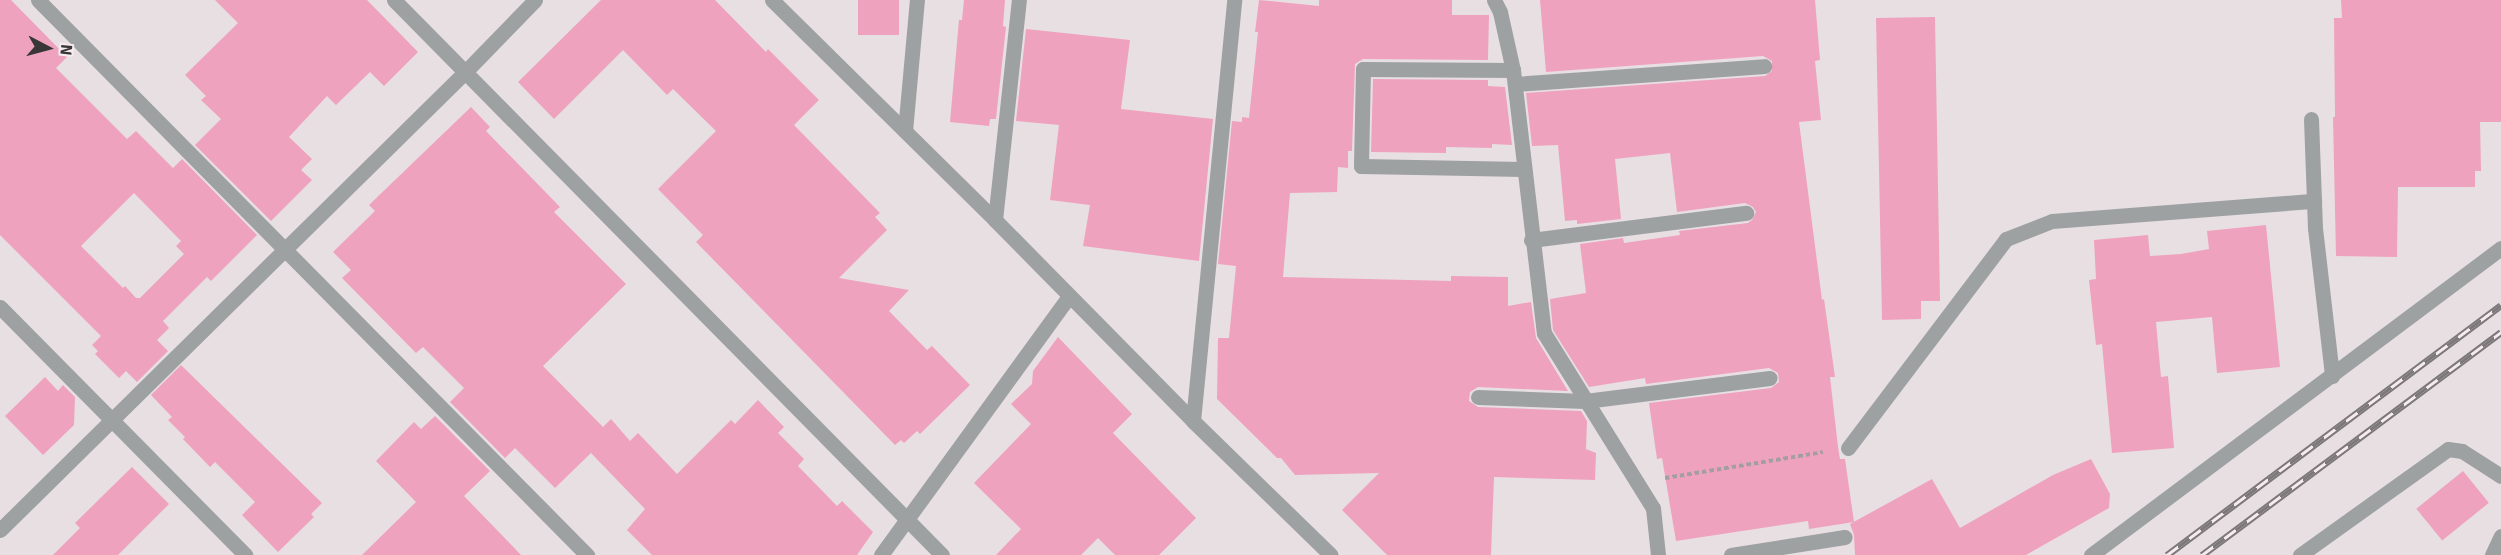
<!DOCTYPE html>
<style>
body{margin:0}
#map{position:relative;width:2501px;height:555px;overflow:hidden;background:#e8dfe2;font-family:Signika,sans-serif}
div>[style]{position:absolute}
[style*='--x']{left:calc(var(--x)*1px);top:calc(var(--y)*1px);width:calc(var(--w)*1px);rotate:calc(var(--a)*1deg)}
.building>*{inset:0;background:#efa2be;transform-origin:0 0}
.path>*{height:4px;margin-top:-2px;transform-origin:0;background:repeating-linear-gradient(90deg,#a59ea1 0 4.5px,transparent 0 7.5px)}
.minor>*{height:15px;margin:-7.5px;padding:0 7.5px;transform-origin:7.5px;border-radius:7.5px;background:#9da1a2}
.rail>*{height:7px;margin-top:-3.5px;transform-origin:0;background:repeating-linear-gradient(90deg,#f6ecef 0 14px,#7c7778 0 28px);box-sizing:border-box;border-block:2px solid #7c7778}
span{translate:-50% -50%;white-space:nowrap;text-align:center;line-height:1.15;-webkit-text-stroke:5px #f6ecef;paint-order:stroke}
.north{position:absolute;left:18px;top:18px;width:60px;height:60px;-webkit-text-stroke:4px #f6ecef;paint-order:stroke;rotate:96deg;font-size:16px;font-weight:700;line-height:24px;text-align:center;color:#393637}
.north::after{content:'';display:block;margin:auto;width:21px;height:27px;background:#393637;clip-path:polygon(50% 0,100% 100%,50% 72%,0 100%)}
</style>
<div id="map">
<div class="building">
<div style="clip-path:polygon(evenodd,0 0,11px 0,67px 57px,56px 68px,127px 139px,136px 131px,173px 168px,182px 159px,257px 235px,211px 281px,207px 277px,163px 321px,169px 328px,157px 340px,168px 351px,137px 382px,126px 371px,119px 378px,95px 354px,98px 351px,92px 345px,101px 336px,0 235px,0 0,134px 193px,181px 241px,176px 246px,184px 254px,140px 298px,136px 298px,125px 286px,123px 288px,81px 246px,134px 193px)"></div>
<div style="clip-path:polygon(215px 0,367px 0,418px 52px,384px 86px,370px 72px,336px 105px,327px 96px,289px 137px,312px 159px,301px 170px,312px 180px,271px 221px,195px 145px,221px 119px,201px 100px,206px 96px,185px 75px,238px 23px)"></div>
<div style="clip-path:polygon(601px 0,715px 0,766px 52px,768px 49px,819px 100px,794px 125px,880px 213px,875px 217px,887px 230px,839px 278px,909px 290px,889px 311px,927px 350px,932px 346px,970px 385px,920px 434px,917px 431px,904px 443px,901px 440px,895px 445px,696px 242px,703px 235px,658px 189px,716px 131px,673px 89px,667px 95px,623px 50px,554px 119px,518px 82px)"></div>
<div style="left:858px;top:0;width:41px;height:35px"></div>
<div style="clip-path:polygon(964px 0,1005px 0,1003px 26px,1006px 27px,996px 119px,990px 119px,989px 126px,950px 122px,959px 20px,962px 20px)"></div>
<div style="clip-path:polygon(1259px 0,1319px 6px,1319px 0,1452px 0,1452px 15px,1489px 15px,1488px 60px,1363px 59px,1355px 64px,1352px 151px,1348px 151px,1348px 168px,1338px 167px,1337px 192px,1290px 193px,1283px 277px,1451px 281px,1451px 276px,1508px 277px,1508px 306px,1531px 302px,1536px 338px,1568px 391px,1478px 387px,1470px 392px,1469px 401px,1478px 407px,1581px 411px,1587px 421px,1586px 449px,1596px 453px,1595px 480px,1494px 477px,1491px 555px,1387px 555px,1342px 510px,1379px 473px,1295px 475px,1281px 458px,1277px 458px,1217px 399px,1218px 338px,1229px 338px,1236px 266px,1218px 264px,1232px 121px,1242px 122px,1242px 117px,1249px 118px,1258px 32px,1255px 32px)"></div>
<div style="clip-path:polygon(1540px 0,1815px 0,1820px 60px,1815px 61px,1821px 120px,1799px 122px,1822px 300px,1824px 299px,1835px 377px,1830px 377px,1838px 447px,1840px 459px,1845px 459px,1854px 522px,1809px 529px,1808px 521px,1676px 541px,1662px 458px,1657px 459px,1649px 403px,1771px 388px,1779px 382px,1778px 373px,1769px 368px,1646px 384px,1645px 378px,1589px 387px,1553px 330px,1550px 299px,1586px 293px,1580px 244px,1623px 238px,1624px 243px,1680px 235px,1679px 231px,1748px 223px,1752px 220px,1756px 212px,1753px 207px,1745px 203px,1677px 212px,1670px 153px,1615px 159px,1621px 219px,1577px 224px,1577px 220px,1565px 221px,1558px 145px,1532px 146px,1526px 93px,1765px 76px,1772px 71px,1772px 61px,1763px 56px,1546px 72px)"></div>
<div style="clip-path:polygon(2341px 0,2501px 0,2501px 122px,2480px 122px,2481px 171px,2475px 171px,2475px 187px,2398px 187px,2397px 257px,2336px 256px,2333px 117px,2335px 117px,2334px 18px,2342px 18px)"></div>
<div style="clip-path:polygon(1935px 17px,1940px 301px,1921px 301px,1921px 319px,1882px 320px,1876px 18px)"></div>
<div style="clip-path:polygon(1026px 29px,1130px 40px,1121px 109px,1213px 119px,1199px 261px,1083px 246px,1090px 205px,1050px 200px,1059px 125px,1016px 121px)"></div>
<div style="clip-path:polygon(1373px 79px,1488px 80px,1488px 86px,1505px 87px,1512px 145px,1492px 144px,1492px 148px,1446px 147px,1446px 153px,1371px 152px)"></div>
<div style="clip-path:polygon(471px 107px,490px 127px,486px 131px,560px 207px,554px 212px,626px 284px,543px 366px,603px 427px,611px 419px,630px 441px,638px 433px,677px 474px,731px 420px,735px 424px,758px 400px,784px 427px,778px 433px,804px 459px,798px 466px,837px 506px,842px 501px,873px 532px,857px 555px,652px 555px,627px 530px,645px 509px,591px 453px,555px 488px,515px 448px,505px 458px,450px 402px,464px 388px,423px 347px,416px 353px,342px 278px,351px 270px,333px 252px,375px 211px,369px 205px)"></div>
<div style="clip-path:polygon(2266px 225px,2280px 367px,2217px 373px,2212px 317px,2156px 322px,2161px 377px,2168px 376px,2174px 448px,2112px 453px,2102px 344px,2096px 345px,2089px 280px,2096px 279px,2094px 240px,2148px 235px,2150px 256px,2181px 254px,2209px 249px,2207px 231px)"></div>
<div style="clip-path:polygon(1058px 337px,1132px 414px,1113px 433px,1196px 518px,1159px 555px,1115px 555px,1098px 538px,1081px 555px,996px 555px,1021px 529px,974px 483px,1031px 424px,1011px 404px,1032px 384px,1033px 371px)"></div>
<div style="clip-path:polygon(181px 365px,322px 503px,311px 514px,314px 517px,278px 552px,242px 515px,255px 502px,215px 462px,210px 467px,183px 439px,185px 437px,168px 420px,172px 417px,151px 395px)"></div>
<div style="clip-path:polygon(45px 377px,58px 391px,63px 385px,75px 397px,74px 425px,43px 455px,5px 416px)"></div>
<div style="clip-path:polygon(435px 416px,490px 471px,464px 496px,521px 555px,362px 555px,416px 502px,376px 461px,414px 422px,421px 429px)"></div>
<div style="clip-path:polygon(2091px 459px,2110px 494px,2109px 508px,2026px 555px,1855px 555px,1854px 535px,1850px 524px,1932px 479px,1960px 528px,2053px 475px)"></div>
<div style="clip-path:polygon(132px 467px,169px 504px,118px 555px,53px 555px,80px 528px,75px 523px)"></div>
<div style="left:2463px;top:471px;width:41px;height:60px;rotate:51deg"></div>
</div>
<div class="path">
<div style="--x:1665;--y:478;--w:160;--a:-9.3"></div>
</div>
<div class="minor">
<div style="--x:38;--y:0;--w:781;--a:45.31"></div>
<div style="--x:394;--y:0;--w:780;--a:45.36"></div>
<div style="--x:772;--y:0;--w:313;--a:44.6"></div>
<div style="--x:995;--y:220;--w:282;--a:45.4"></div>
<div style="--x:1193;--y:421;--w:192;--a:44.2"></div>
<div style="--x:1494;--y:0;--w:13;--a:63"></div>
<div style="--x:1500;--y:12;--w:59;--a:77.4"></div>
<div style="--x:1513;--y:70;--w:265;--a:83.3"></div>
<div style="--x:1544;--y:333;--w:206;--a:58.1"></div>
<div style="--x:1653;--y:508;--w:47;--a:83.9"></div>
<div style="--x:1513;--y:70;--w:150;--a:-179.6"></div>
<div style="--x:1363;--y:69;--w:97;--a:91.2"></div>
<div style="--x:1361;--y:166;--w:162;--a:1.1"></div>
<div style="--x:1515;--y:84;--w:250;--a:-4.1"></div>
<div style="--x:2311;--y:119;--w:109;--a:87.9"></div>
<div style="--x:2315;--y:228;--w:149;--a:83.4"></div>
<div style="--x:905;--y:131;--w:132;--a:-84.8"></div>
<div style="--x:995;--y:220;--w:221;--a:-83.8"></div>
<div style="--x:1531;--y:240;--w:217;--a:-7.2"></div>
<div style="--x:0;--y:307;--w:349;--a:45.3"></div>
<div style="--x:1478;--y:397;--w:107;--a:2.1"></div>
<div style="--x:1585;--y:401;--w:186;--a:-7.1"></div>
<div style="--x:1193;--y:421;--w:423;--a:-84.4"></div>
<div style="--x:1848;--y:448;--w:262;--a:-52.9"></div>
<div style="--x:2006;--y:239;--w:49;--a:-21.4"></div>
<div style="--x:2052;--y:221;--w:263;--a:-4.4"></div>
<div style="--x:0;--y:530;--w:654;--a:-44.57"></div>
<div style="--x:466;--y:71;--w:99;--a:-45.8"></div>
<div style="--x:881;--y:555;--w:320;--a:-54"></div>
<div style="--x:1731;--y:555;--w:115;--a:-9"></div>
<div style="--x:2091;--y:555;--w:512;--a:-36.83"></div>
<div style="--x:2300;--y:555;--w:182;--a:-35.6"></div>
<div style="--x:2448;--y:449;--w:14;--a:8"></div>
<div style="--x:2462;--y:451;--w:46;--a:32.7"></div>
<div style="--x:2492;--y:555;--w:21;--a:-65"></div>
</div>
<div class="rail">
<div style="--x:2167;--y:555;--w:417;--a:-36.8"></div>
<div style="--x:2202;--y:555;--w:373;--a:-36.7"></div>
</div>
<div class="north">N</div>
</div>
